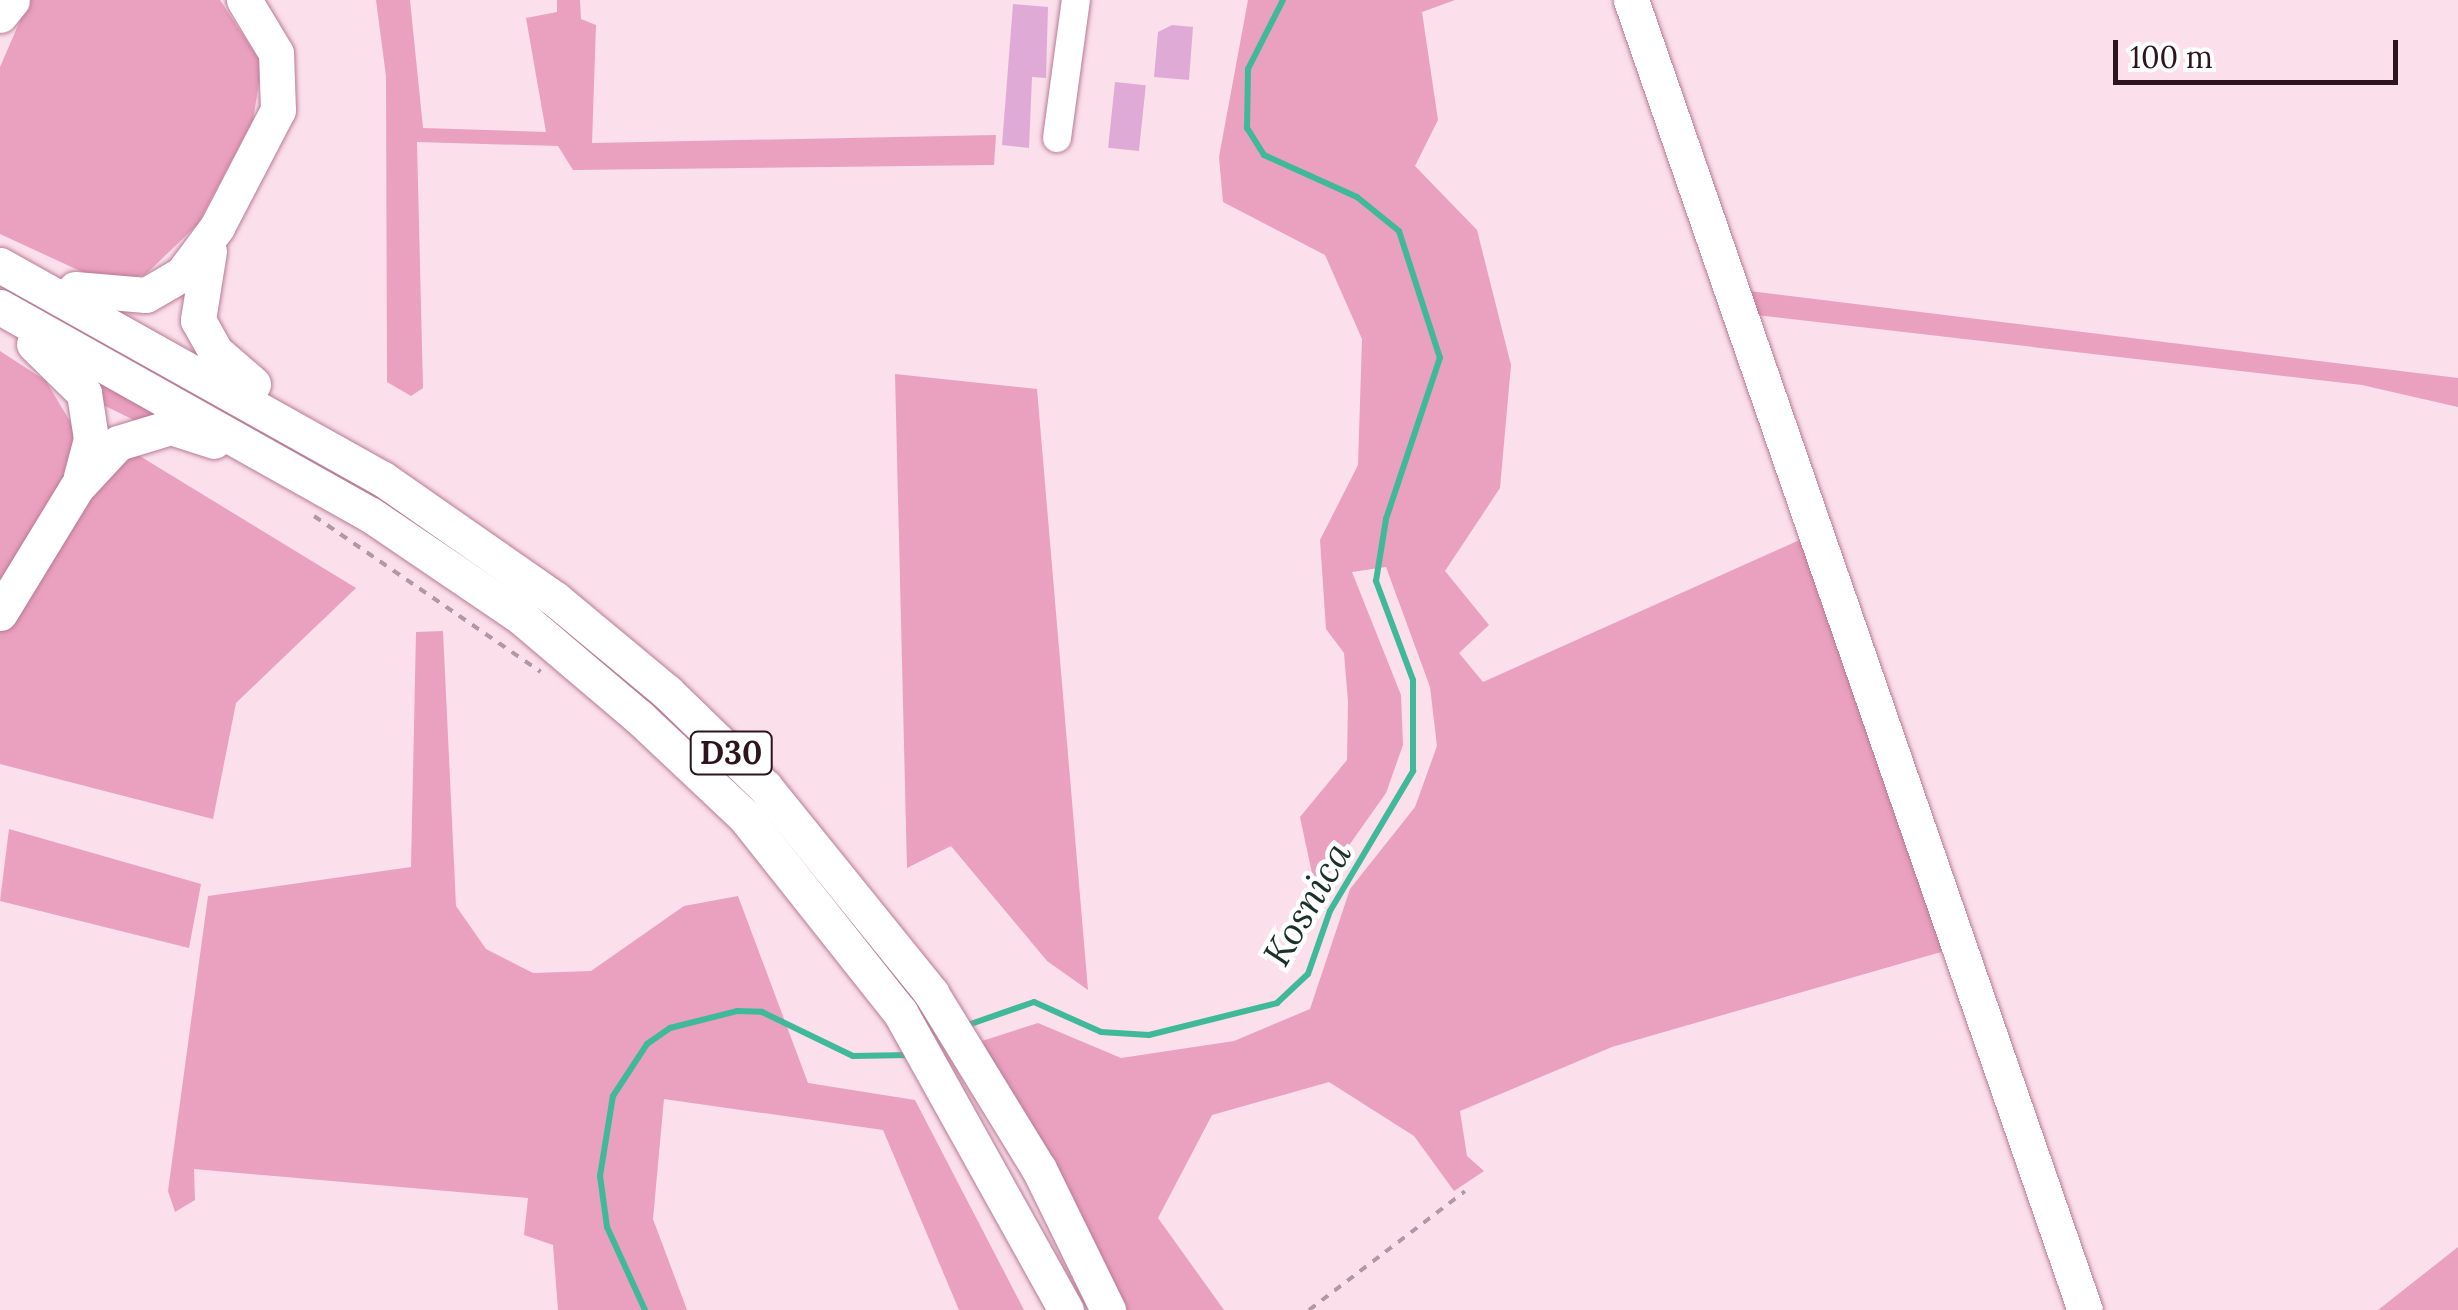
<!DOCTYPE html>
<style>
body{margin:0}
#map{position:relative;width:2458px;height:1310px;overflow:hidden;background:#fbdfea;font-family:Lora,serif}
div>[style]{position:absolute}
[style*='--x']{left:calc(var(--x)*1px);top:calc(var(--y)*1px);width:calc(var(--w)*1px);rotate:calc(var(--a)*1deg)}
.green>*{inset:0;background:#eaa0bf}
.stream>*{height:6px;margin:-3px;padding:0 3px;transform-origin:3px;border-radius:3px;background:#40b99a}
.building>*{inset:0;background:#dfabd6;transform-origin:0 0}
.path>*{height:4px;margin-top:-2px;transform-origin:0;background:repeating-linear-gradient(90deg,#b298a2 0 8px,transparent 0 16px)}
.roads{filter:drop-shadow(0 0 2px #b87a95) drop-shadow(0 0 2px #b87a95)}
.minor>*{height:28px;margin:-14px;padding:0 14px;transform-origin:14px;border-radius:14px;background:#fff}
.major>*{height:35px;margin:-17.5px;padding:0 17.5px;transform-origin:17.5px;border-radius:17.5px;background:#fff}
span{translate:-50% -50%;white-space:nowrap;text-align:center;line-height:1.15;-webkit-text-stroke:9px #fff;paint-order:stroke}
.shield-label span{padding:2px 8px;background:#fff;border:2px solid;border-radius:8px;-webkit-text-stroke-width:0}
.shield-label{font-size:32px;color:#2c151f;font-weight:700}
.water-label{font-size:38px;color:#1c302a;font-style:italic}
.scale{position:absolute;left:2113px;top:40px;width:285px;height:45px;box-sizing:border-box;border:5px solid #2c151f;border-top:0;padding-left:12px;font-size:30px;line-height:35px;white-space:nowrap;color:#2c151f;-webkit-text-stroke:8px #fff;paint-order:stroke}
</style>
<div id="map">
<div class="green">
<div style="clip-path:polygon(29px 0,220px 0,262px 64px,253px 120px,198px 224px,145px 275px,104px 282px,0 234px,0 67px)"></div>
<div style="clip-path:polygon(376px 0,410px 0,423px 128px,546px 132px,526px 18px,557px 12px,557px 0,580px 0,581px 19px,596px 25px,592px 143px,996px 135px,994px 165px,573px 170px,558px 146px,417px 142px,423px 388px,411px 396px,387px 382px,386px 76px)"></div>
<div style="clip-path:polygon(1248px 0,1455px 0,1422px 12px,1438px 120px,1415px 166px,1477px 230px,1511px 365px,1500px 488px,1445px 571px,1489px 625px,1459px 653px,1483px 682px,1804px 538px,1948px 950px,1612px 1047px,1460px 1111px,1467px 1156px,1484px 1171px,1454px 1191px,1414px 1136px,1329px 1082px,1212px 1115px,1158px 1218px,1224px 1310px,1126px 1310px,982px 1041px,1038px 1023px,1121px 1058px,1234px 1041px,1310px 1009px,1350px 889px,1415px 807px,1437px 746px,1430px 687px,1386px 567px,1352px 572px,1401px 695px,1403px 745px,1386px 793px,1316px 892px,1300px 817px,1347px 760px,1348px 702px,1344px 653px,1326px 629px,1320px 540px,1358px 465px,1362px 339px,1325px 255px,1223px 202px,1219px 157px)"></div>
<div style="clip-path:polygon(1749px 291px,2458px 378px,2458px 407px,2362px 385px,1756px 315px)"></div>
<div style="clip-path:polygon(0 351px,46px 381px,83px 443px,0 597px)"></div>
<div style="clip-path:polygon(95px 374px,166px 411px,142px 424px,97px 402px)"></div>
<div style="clip-path:polygon(895px 374px,1037px 389px,1088px 990px,1047px 961px,951px 846px,907px 868px)"></div>
<div style="clip-path:polygon(125px 447px,356px 588px,236px 703px,213px 819px,0 764px,0 631px)"></div>
<div style="clip-path:polygon(443px 631px,456px 906px,486px 949px,533px 973px,591px 971px,684px 906px,738px 896px,808px 1083px,915px 1100px,1024px 1310px,959px 1310px,883px 1130px,664px 1099px,653px 1219px,687px 1310px,558px 1310px,553px 1245px,524px 1235px,528px 1198px,194px 1169px,195px 1200px,175px 1212px,168px 1191px,208px 896px,411px 867px,416px 632px)"></div>
<div style="clip-path:polygon(9px 829px,201px 884px,189px 948px,0 901px)"></div>
<div style="clip-path:polygon(2458px 1247px,2458px 1310px,2378px 1310px)"></div>
</div>
<div class="stream">
<div style="--x:965;--y:1026;--w:73;--a:-19.2"></div>
<div style="--x:1034;--y:1002;--w:73;--a:24.1"></div>
<div style="--x:1101;--y:1032;--w:48;--a:3.6"></div>
<div style="--x:1149;--y:1035;--w:132;--a:-14"></div>
<div style="--x:1277;--y:1003;--w:42;--a:-43.1"></div>
<div style="--x:1308;--y:974;--w:67;--a:-70.8"></div>
<div style="--x:1330;--y:911;--w:163;--a:-59.3"></div>
<div style="--x:1413;--y:771;--w:91;--a:-90"></div>
<div style="--x:1413;--y:680;--w:106;--a:-110.5"></div>
<div style="--x:1376;--y:581;--w:63;--a:-80.8"></div>
<div style="--x:1386;--y:519;--w:170;--a:-71.5"></div>
<div style="--x:1440;--y:358;--w:133;--a:-107.9"></div>
<div style="--x:1399;--y:231;--w:54;--a:-141"></div>
<div style="--x:1357;--y:197;--w:102;--a:-155.7"></div>
<div style="--x:1264;--y:155;--w:32;--a:-122"></div>
<div style="--x:1247;--y:128;--w:59;--a:-89"></div>
<div style="--x:1248;--y:69;--w:77;--a:-63.1"></div>
<div style="--x:645;--y:1310;--w:91;--a:-114.6"></div>
<div style="--x:607;--y:1227;--w:51;--a:-97.8"></div>
<div style="--x:600;--y:1176;--w:81;--a:-80.8"></div>
<div style="--x:613;--y:1096;--w:62;--a:-56.8"></div>
<div style="--x:647;--y:1044;--w:28;--a:-35"></div>
<div style="--x:670;--y:1028;--w:69;--a:-14.2"></div>
<div style="--x:737;--y:1011;--w:25;--a:2"></div>
<div style="--x:762;--y:1012;--w:101;--a:25.8"></div>
<div style="--x:853;--y:1056;--w:57;--a:-1"></div>
</div>
<div class="building">
<div style="clip-path:polygon(1013px 4px,1048px 7px,1046px 78px,1032px 77px,1029px 148px,1002px 145px)"></div>
<div style="clip-path:polygon(1172px 25px,1193px 27px,1189px 80px,1154px 77px,1158px 32px)"></div>
<div style="left:1115px;top:82px;width:31px;height:66px;rotate:6deg"></div>
</div>
<div class="path">
<div style="--x:314;--y:516;--w:275;--a:34.5"></div>
<div style="--x:1309;--y:1310;--w:196;--a:-37.3"></div>
</div>
<div class="roads">
<div class="minor">
<div style="--x:1057;--y:138;--w:139;--a:-82.2"></div>
</div>
<div class="major">
<div style="--x:1631;--y:0;--w:1386;--a:70.89"></div>
<div style="--x:0;--y:15;--w:19;--a:-51"></div>
<div style="--x:209;--y:251;--w:70;--a:99.1"></div>
<div style="--x:198;--y:320;--w:37;--a:61"></div>
<div style="--x:216;--y:352;--w:49;--a:40.9"></div>
<div style="--x:0;--y:265;--w:439;--a:29.2"></div>
<div style="--x:383;--y:479;--w:210;--a:34.9"></div>
<div style="--x:555;--y:599;--w:146;--a:39.7"></div>
<div style="--x:667;--y:692;--w:136;--a:44.1"></div>
<div style="--x:765;--y:787;--w:265;--a:51.1"></div>
<div style="--x:931;--y:993;--w:206;--a:58.5"></div>
<div style="--x:1039;--y:1169;--w:157;--a:63.9"></div>
<div style="--x:75;--y:289;--w:71;--a:4.8"></div>
<div style="--x:146;--y:295;--w:42;--a:-30.3"></div>
<div style="--x:182;--y:274;--w:59;--a:-53.3"></div>
<div style="--x:217;--y:227;--w:132;--a:-62.5"></div>
<div style="--x:278;--y:110;--w:57;--a:-92"></div>
<div style="--x:276;--y:53;--w:62;--a:-121.1"></div>
<div style="--x:0;--y:307;--w:425;--a:29.3"></div>
<div style="--x:371;--y:515;--w:181;--a:34.2"></div>
<div style="--x:521;--y:617;--w:155;--a:40.3"></div>
<div style="--x:639;--y:717;--w:147;--a:43.3"></div>
<div style="--x:746;--y:818;--w:248;--a:51.6"></div>
<div style="--x:900;--y:1012;--w:341;--a:60.9"></div>
<div style="--x:34;--y:344;--w:70;--a:44.4"></div>
<div style="--x:84;--y:393;--w:47;--a:81.3"></div>
<div style="--x:91;--y:439;--w:39;--a:105"></div>
<div style="--x:0;--y:613;--w:148;--a:-58.6"></div>
<div style="--x:77;--y:487;--w:60;--a:-47"></div>
<div style="--x:118;--y:443;--w:55;--a:-16.8"></div>
<div style="--x:171;--y:427;--w:45;--a:18"></div>
</div>
</div>
<div class="shield-label">
<span style="left:731px;top:753px">D30</span>
</div>
<div class="water-label">
<span style="left:1307px;top:904px;rotate:-60deg">Kosnica</span>
</div>
<div class="scale">100 m</div>
</div>
